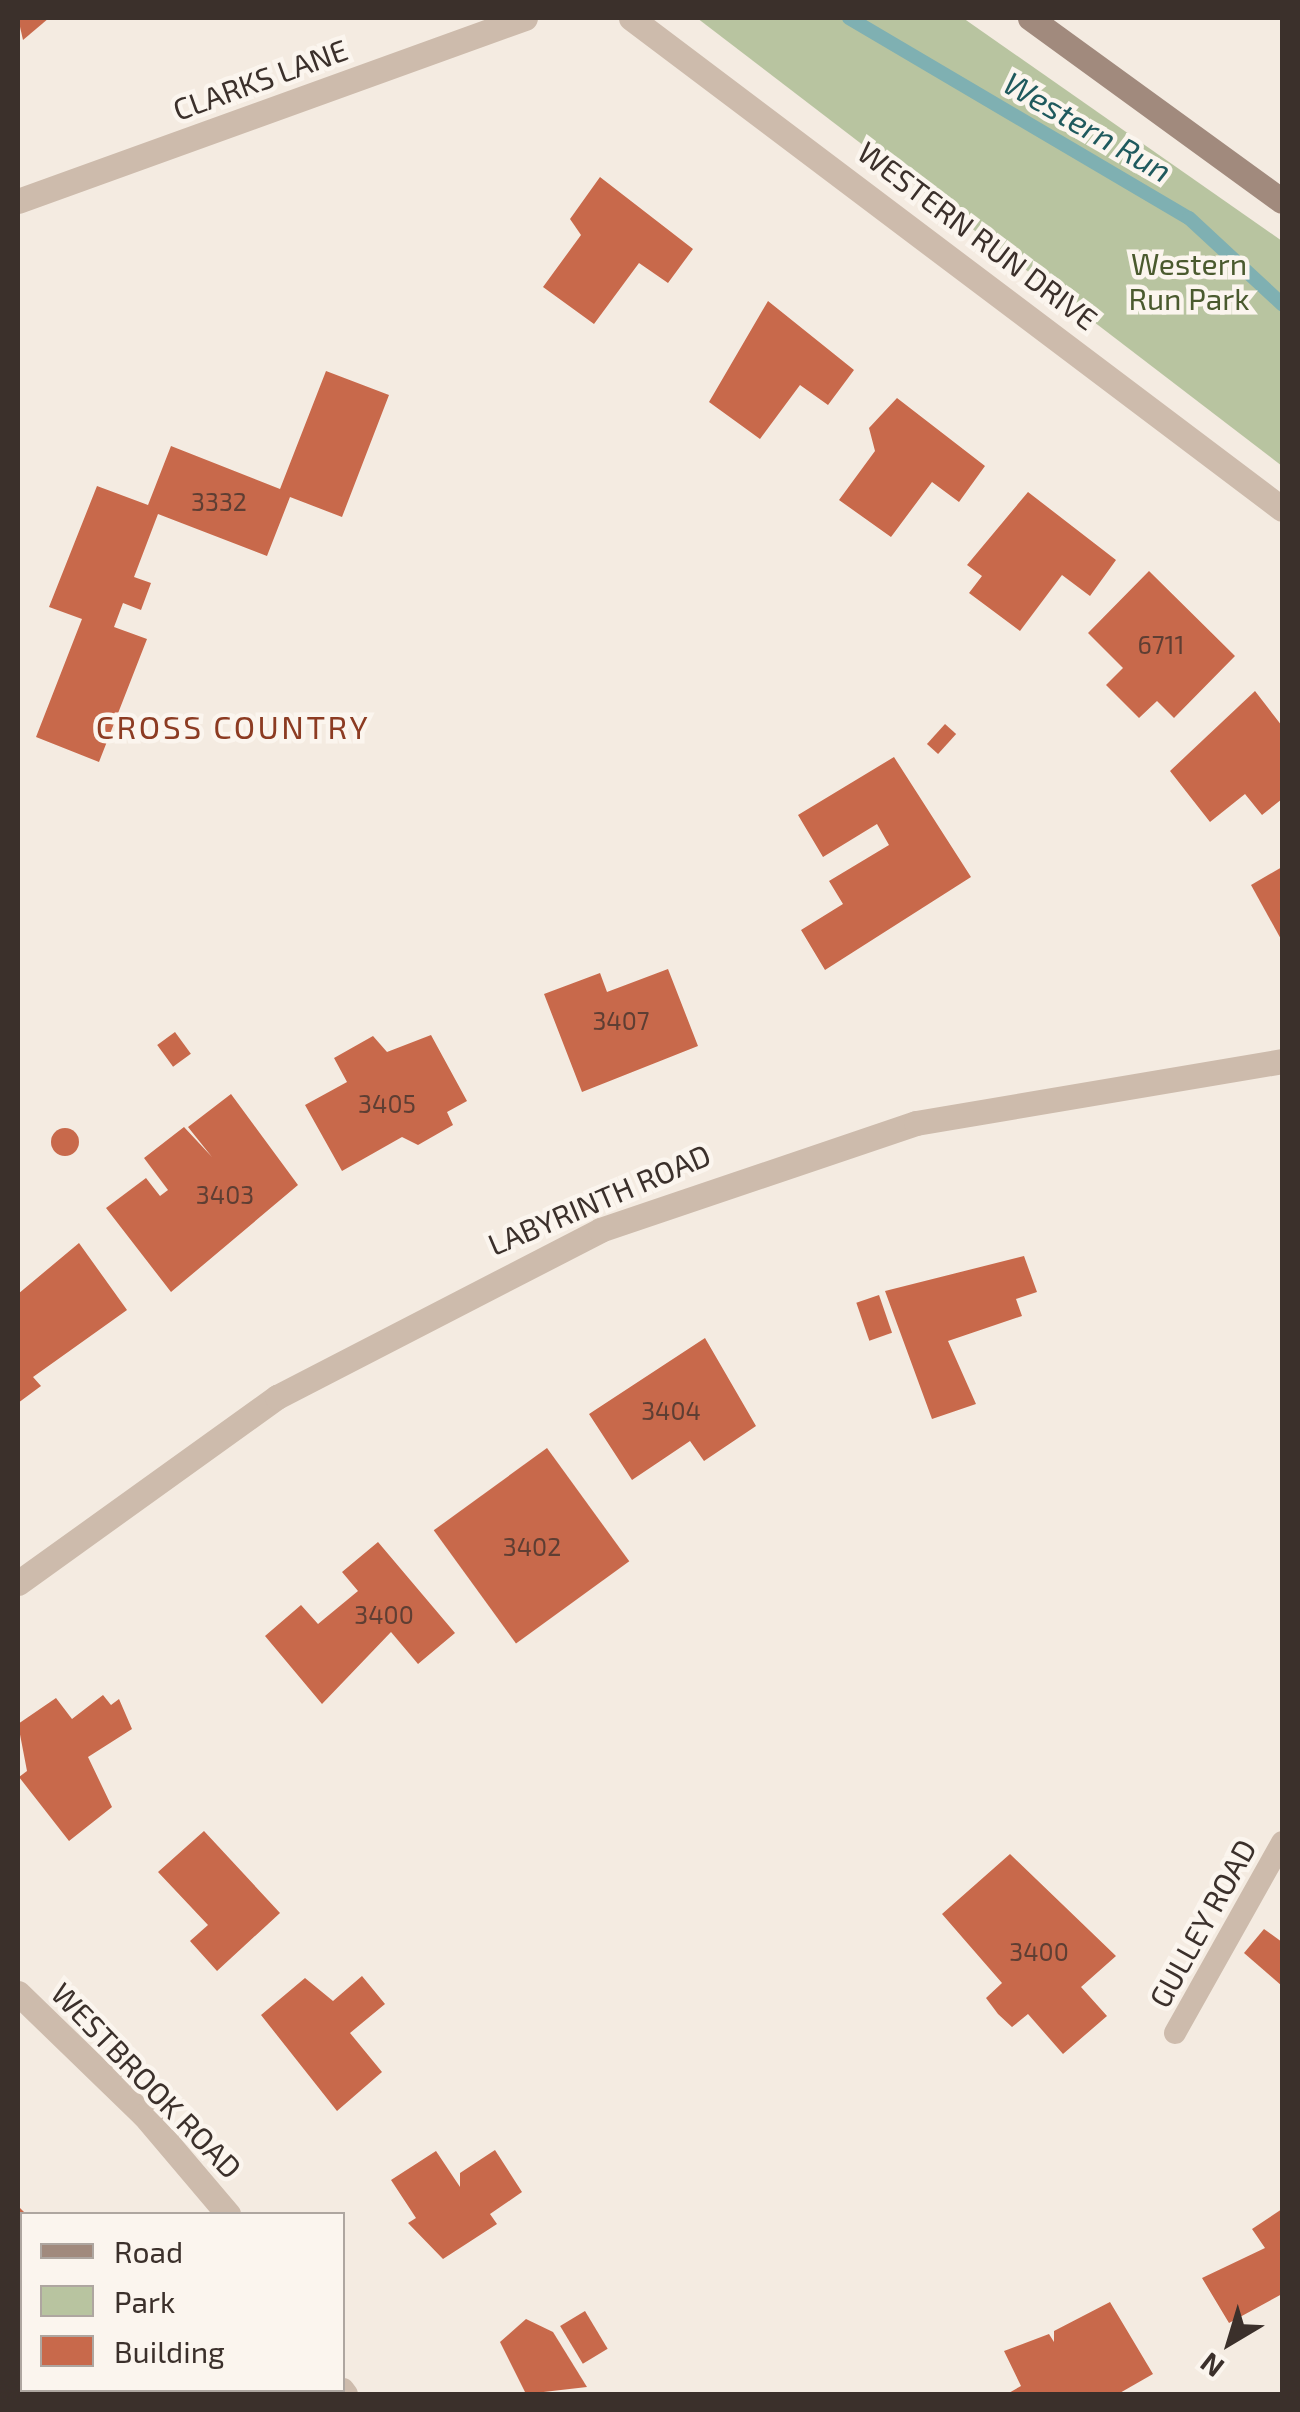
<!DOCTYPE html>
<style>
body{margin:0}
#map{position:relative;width:1300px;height:2412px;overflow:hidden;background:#f4ebe1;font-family:"Exo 2",sans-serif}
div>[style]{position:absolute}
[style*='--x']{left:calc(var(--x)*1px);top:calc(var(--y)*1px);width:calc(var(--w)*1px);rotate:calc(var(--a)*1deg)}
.green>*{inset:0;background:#b8c4a0}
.stream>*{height:14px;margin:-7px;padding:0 7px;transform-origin:7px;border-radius:7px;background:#7fb0b2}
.building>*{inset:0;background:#c8694b;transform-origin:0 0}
.round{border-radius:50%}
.service>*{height:22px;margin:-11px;padding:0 11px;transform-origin:11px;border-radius:11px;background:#cdbbac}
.minor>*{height:25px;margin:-12.5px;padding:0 12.5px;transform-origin:12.5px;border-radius:12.5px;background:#cdbbac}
.tertiary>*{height:25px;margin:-12.5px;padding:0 12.5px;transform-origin:12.5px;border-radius:12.5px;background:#cdbbac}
.secondary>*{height:25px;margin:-12.5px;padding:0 12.5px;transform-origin:12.5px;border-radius:12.5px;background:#a18a7d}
span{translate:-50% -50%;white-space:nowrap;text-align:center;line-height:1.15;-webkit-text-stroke:9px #fbf5ee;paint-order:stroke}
.number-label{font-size:25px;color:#5e3e33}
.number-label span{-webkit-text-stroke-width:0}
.street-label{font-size:30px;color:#3b302b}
.park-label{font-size:30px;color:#4a5a2e}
.water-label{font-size:32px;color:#1f5a5e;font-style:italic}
.neighbourhood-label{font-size:32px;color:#8c3b22;letter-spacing:2.5px}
.frame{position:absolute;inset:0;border:20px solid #3b302b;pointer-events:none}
.legend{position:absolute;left:20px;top:2212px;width:325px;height:180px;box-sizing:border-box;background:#fbf5ee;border:2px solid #aea6a0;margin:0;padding:12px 18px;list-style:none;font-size:30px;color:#3b302b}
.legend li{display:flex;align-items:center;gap:20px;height:50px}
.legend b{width:50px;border:2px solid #aea6a0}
.north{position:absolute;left:1180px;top:2292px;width:100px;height:100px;-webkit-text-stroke:8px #fbf5ee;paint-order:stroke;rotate:218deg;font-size:28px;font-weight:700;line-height:40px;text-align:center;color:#3b302b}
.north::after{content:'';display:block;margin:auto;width:35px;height:45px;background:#3b302b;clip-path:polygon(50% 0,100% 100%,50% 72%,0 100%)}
</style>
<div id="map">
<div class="green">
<div style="clip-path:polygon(697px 18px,963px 18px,1282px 241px,1282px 466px)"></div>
</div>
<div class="stream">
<div style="--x:849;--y:18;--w:394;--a:30.5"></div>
<div style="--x:1189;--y:218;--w:127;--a:42.8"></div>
</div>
<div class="building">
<div style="clip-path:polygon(18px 18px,49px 18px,23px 40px)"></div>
<div style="clip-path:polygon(600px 177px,693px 249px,668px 283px,639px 263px,594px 324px,543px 287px,581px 235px,570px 219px)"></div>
<div style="clip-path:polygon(768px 301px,854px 370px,828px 405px,800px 385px,760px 439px,709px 402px)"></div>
<div style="clip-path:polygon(326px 371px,389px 395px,342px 517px,290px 497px,267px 556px,158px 514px,134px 577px,151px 583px,141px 610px,123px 603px,114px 627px,147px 639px,99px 762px,36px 737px,82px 619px,49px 607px,97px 486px,148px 505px,171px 446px,280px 489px)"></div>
<div style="clip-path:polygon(897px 398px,985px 466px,959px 502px,932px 482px,891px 537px,839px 500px,875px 451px,869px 428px)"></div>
<div style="clip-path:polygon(1028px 492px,1116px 560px,1090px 596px,1062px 575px,1020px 631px,969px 593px,982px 576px,967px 565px)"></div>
<div style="clip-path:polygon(1149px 571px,1235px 656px,1174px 718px,1157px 701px,1139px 718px,1106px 685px,1123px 668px,1088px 633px)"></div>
<div style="clip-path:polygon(1255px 691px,1282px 726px,1282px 799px,1262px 815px,1245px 794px,1210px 822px,1170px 771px)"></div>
<div style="left:945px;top:724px;width:15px;height:27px;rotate:42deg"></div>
<div style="clip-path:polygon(894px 757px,971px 877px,825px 970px,801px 930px,843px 904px,829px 881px,889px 845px,877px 824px,823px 857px,798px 815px)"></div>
<div style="clip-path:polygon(1282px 867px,1282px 941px,1251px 885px)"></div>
<div style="clip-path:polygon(668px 969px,698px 1046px,582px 1092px,544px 994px,600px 973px,607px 992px)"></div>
<div style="left:175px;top:1032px;width:27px;height:22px;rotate:54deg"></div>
<div style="clip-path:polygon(431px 1035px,467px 1101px,447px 1112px,453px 1125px,418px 1145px,402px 1137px,342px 1171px,305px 1105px,347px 1082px,334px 1058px,373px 1036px,387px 1052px)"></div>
<div style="clip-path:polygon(231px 1094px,298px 1185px,171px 1292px,106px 1208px,146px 1178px,160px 1196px,168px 1190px,144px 1158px,184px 1127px,212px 1157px,188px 1127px)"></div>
<div class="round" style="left:51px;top:1128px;width:28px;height:28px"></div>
<div style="clip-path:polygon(79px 1243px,127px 1310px,33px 1377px,41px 1386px,18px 1403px,18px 1294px)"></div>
<div style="clip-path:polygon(1024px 1256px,1037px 1292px,1016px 1299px,1022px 1316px,948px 1341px,976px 1404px,932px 1419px,885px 1291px)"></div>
<div style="left:879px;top:1295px;width:40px;height:24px;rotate:71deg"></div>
<div style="clip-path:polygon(705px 1338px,756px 1426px,704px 1461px,690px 1441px,632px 1480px,589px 1414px)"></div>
<div style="left:547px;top:1448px;width:140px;height:140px;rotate:54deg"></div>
<div style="clip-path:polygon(378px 1542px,455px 1633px,418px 1664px,391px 1632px,322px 1704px,265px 1636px,301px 1605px,318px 1624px,358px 1591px,342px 1572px)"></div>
<div style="clip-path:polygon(103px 1695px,111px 1705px,119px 1699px,132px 1729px,88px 1757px,112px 1807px,69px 1841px,19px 1777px,27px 1771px,18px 1724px,56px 1698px,72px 1719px)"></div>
<div style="clip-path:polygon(204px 1831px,280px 1913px,217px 1971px,190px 1941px,208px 1925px,158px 1872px)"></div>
<div style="clip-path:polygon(1010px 1854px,1116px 1956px,1081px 1987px,1107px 2016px,1063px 2054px,1028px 2014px,1012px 2027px,998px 2014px,986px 1998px,1002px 1983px,942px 1914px)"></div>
<div style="clip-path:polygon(1264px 1929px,1282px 1942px,1282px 1986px,1244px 1953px)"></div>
<div style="clip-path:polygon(362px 1976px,385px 2004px,350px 2033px,382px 2072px,337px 2111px,261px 2015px,305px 1978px,333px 2001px)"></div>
<div style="clip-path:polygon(495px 2150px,522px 2192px,490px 2214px,497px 2224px,443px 2259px,408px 2223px,416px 2218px,391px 2180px,436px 2151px,460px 2187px,460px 2173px)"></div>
<div style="clip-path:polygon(18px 2206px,26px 2214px,18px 2283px)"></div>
<div style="clip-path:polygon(1282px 2209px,1282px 2294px,1229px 2323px,1202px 2278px,1265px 2248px,1252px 2229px)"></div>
<div style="clip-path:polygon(1110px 2302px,1153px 2374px,1118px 2394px,1007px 2394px,1021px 2386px,1004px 2351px,1049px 2334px,1054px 2342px,1054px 2331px)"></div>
<div style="left:585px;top:2311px;width:44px;height:29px;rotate:59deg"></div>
<div style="clip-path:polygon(526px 2319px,553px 2332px,587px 2387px,526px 2394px,500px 2342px)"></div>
<div style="clip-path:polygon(40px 2390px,91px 2390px,85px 2394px)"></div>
</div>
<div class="service">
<div style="--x:1175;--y:2033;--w:219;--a:-60.7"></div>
</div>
<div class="minor">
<div style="--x:631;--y:18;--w:815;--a:37.02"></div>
<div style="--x:18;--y:1583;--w:319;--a:-35.7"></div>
<div style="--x:277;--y:1397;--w:364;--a:-27.3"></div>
<div style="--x:600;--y:1230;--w:334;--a:-18.7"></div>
<div style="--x:916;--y:1123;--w:371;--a:-9.6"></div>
<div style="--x:18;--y:1993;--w:175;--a:44.1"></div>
<div style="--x:144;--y:2115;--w:130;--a:49.7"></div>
<div style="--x:342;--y:2390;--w:5;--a:53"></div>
</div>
<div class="tertiary">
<div style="--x:18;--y:201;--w:539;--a:-19.85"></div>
</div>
<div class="secondary">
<div style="--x:1030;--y:18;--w:311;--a:36"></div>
</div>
<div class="number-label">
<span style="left:219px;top:501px">3332</span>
<span style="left:1161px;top:644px">6711</span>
<span style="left:621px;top:1020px">3407</span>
<span style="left:387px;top:1103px">3405</span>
<span style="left:225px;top:1194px">3403</span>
<span style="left:671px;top:1410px">3404</span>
<span style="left:532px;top:1546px">3402</span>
<span style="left:384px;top:1614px">3400</span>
<span style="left:1039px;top:1951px">3400</span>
</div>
<div class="street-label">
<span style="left:260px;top:79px;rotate:-20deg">CLARKS LANE</span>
<span style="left:978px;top:235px;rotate:37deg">WESTERN RUN DRIVE</span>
<span style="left:599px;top:1199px;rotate:-23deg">LABYRINTH ROAD</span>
<span style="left:1202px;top:1923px;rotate:-61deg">GULLEY ROAD</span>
<span style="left:147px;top:2080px;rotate:46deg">WESTBROOK ROAD</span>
</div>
<div class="park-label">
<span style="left:1189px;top:280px">Western<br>Run Park</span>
</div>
<div class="water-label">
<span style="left:1088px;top:126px;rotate:30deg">Western Run</span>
</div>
<div class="neighbourhood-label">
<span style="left:233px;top:726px">CROSS COUNTRY</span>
</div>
<div class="frame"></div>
<ul class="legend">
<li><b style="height:12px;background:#a18a7d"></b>Road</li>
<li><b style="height:28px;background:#b8c4a0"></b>Park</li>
<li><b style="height:28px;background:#c8694b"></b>Building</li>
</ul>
<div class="north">N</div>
</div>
